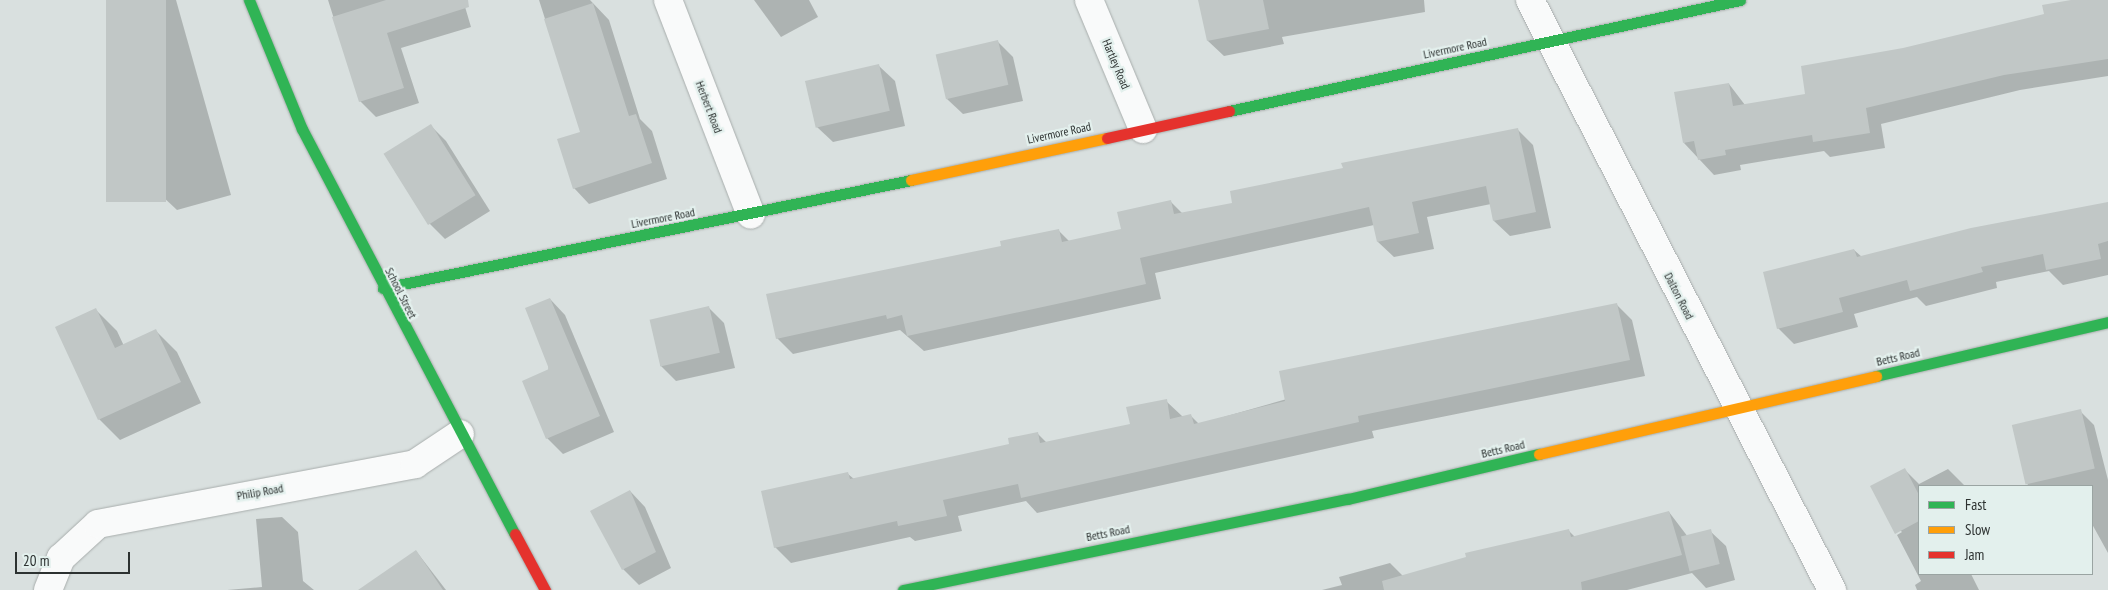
<!DOCTYPE html>
<style>
body{margin:0}
#map{position:relative;width:2108px;height:590px;overflow:hidden;background:#d9e0df;font-family:"PT Sans Narrow",sans-serif}
div>[style]{position:absolute}
[style*='--x']{left:calc(var(--x)*1px);top:calc(var(--y)*1px);width:calc(var(--w)*1px);rotate:calc(var(--a)*1deg)}
.shadow>*{inset:0;background:#0003}
.building>*{inset:0;background:#c1c7c6;transform-origin:0 0}
.roads{filter:drop-shadow(0 0 1px #a8adac) drop-shadow(0 0 1px #a8adac)}
.street>*{height:28px;margin:-14px;padding:0 14px;transform-origin:14px;border-radius:14px;background:#f9fafa}
.fast>*{height:11px;margin:-5.5px;padding:0 5.5px;transform-origin:5.5px;border-radius:5.5px;background:#30b455}
.slow>*{height:11px;margin:-5.5px;padding:0 5.5px;transform-origin:5.5px;border-radius:5.5px;background:#ff9f0a}
.jam>*{height:11px;margin:-5.5px;padding:0 5.5px;transform-origin:5.5px;border-radius:5.5px;background:#e5322d}
span{translate:-50% -50%;white-space:nowrap;text-align:center;line-height:1.15;-webkit-text-stroke:4.5px #e3f0ed;paint-order:stroke}
.street-label{font-size:12px;color:#2d3231}
.legend{position:absolute;left:1918px;top:485px;width:175px;height:90px;box-sizing:border-box;background:#e3f0ed;border:1px solid #9aa4a2;margin:0;padding:6px 9px;list-style:none;font-size:15px;color:#2d3231}
.legend li{display:flex;align-items:center;gap:10px;height:25px}
.legend b{width:25px;border:1px solid #9aa4a2}
.scale{position:absolute;left:15px;top:552px;width:115px;height:22px;box-sizing:border-box;border:2px solid #2d3231;border-top:0;padding-left:6px;font-size:15px;line-height:18px;white-space:nowrap;color:#2d3231;-webkit-text-stroke:4px #e3f0ed;paint-order:stroke}
</style>
<div id="map">
<div class="shadow">
<div style="clip-path:polygon(107px 0,176px 0,231px 195px,177px 210px,161px 195px)"></div>
<div style="clip-path:polygon(328px 0,463px 0,471px 27px,401px 48px,419px 103px,376px 117px,360px 101px)"></div>
<div style="clip-path:polygon(539px 0,590px 0,609px 20px,640px 119px,652px 131px,667px 179px,589px 204px,574px 188px,581px 132px)"></div>
<div style="clip-path:polygon(754px 0,809px 0,818px 17px,781px 37px)"></div>
<div style="clip-path:polygon(1200px 0,1424px 0,1425px 12px,1282px 37px,1284px 44px,1224px 56px,1208px 41px)"></div>
<div style="clip-path:polygon(2079px 0,2108px 0,2108px 76px,2020px 90px,1881px 124px,1885px 148px,1830px 157px,1824px 151px,1740px 165px,1741px 170px,1714px 175px,1684px 143px,1729px 84px,1745px 105px,1807px 95px,1903px 50px,2045px 15px)"></div>
<div style="clip-path:polygon(998px 42px,1013px 57px,1023px 101px,963px 114px,947px 99px)"></div>
<div style="clip-path:polygon(879px 66px,895px 81px,905px 126px,833px 142px,817px 127px)"></div>
<div style="clip-path:polygon(431px 126px,446px 141px,490px 211px,445px 239px,430px 224px,386px 154px)"></div>
<div style="clip-path:polygon(1517px 129px,1533px 145px,1551px 228px,1510px 236px,1494px 221px,1491px 204px,1427px 217px,1434px 249px,1394px 257px,1378px 242px,1374px 225px,1155px 273px,1161px 299px,924px 351px,900px 330px,793px 354px,777px 338px,1003px 247px,1058px 230px,1070px 242px,1122px 230px,1171px 202px,1183px 214px,1234px 204px,1344px 169px)"></div>
<div style="clip-path:polygon(2108px 203px,2108px 275px,2063px 285px,2049px 271px,1996px 282px,1997px 288px,1926px 306px,1917px 297px,1854px 314px,1858px 327px,1794px 344px,1778px 328px,1854px 250px,1862px 257px)"></div>
<div style="clip-path:polygon(550px 299px,565px 315px,614px 432px,563px 454px,547px 438px)"></div>
<div style="clip-path:polygon(1617px 305px,1632px 320px,1645px 376px,1372px 431px,1374px 438px,1037px 513px,1026px 501px,958px 516px,962px 531px,915px 541px,910px 537px,791px 563px,775px 547px,848px 474px,854px 479px,1011px 445px,1037px 433px,1047px 443px,1131px 425px,1166px 401px,1182px 416px,1191px 416px,1199px 424px)"></div>
<div style="clip-path:polygon(708px 307px,724px 323px,735px 368px,676px 381px,660px 365px)"></div>
<div style="clip-path:polygon(96px 310px,117px 331px,124px 346px,156px 331px,177px 352px,201px 403px,120px 440px,99px 419px,57px 328px)"></div>
<div style="clip-path:polygon(2080px 411px,2094px 425px,2108px 480px,2108px 553px,2092px 524px,2092px 486px,2028px 486px,2013px 427px)"></div>
<div style="clip-path:polygon(1948px 469px,1965px 486px,1919px 486px,1919px 574px,1971px 574px,1979px 590px,1917px 590px,1915px 585px,1921px 581px,1897px 535px,1902px 532px,1888px 518px,1905px 470px,1919px 484px)"></div>
<div style="clip-path:polygon(630px 491px,645px 507px,671px 568px,639px 585px,623px 569px,592px 512px)"></div>
<div style="clip-path:polygon(1669px 512px,1688px 537px,1710px 531px,1726px 546px,1735px 580px,1706px 588px,1692px 573px,1627px 590px,1322px 590px,1342px 585px,1339px 577px,1390px 563px,1404px 577px,1569px 531px,1575px 537px)"></div>
<div style="clip-path:polygon(282px 517px,298px 532px,303px 581px,314px 590px,227px 590px,262px 587px,256px 519px)"></div>
<div style="clip-path:polygon(416px 551px,446px 590px,381px 590px)"></div>
</div>
<div class="building">
<div style="left:106px;top:0;width:60px;height:202px"></div>
<div style="clip-path:polygon(386px 0,468px 0,469px 7px,387px 33px,404px 88px,359px 102px,332px 17px)"></div>
<div style="clip-path:polygon(1198px 0,1263px 0,1269px 29px,1207px 41px)"></div>
<div style="clip-path:polygon(2071px 0,2108px 0,2108px 59px,2004px 75px,1866px 108px,1870px 133px,1813px 142px,1812px 135px,1725px 150px,1726px 155px,1698px 160px,1694px 141px,1683px 143px,1674px 92px,1729px 83px,1733px 106px,1805px 94px,1801px 66px,1903px 48px,2044px 14px,2042px 5px)"></div>
<div style="clip-path:polygon(593px 3px,629px 116px,636px 114px,652px 163px,573px 189px,557px 139px,580px 132px,544px 19px)"></div>
<div style="left:998px;top:40px;width:46px;height:64px;rotate:77deg"></div>
<div style="left:879px;top:64px;width:48px;height:76px;rotate:77deg"></div>
<div style="left:431px;top:124px;width:84px;height:56px;rotate:58deg"></div>
<div style="clip-path:polygon(1518px 128px,1536px 212px,1493px 221px,1486px 186px,1412px 202px,1419px 233px,1377px 242px,1369px 207px,1140px 258px,1146px 284px,1075px 300px,907px 336px,902px 315px,887px 319px,886px 315px,776px 339px,766px 294px,1001px 246px,1000px 241px,1059px 229px,1062px 242px,1121px 229px,1117px 212px,1171px 200px,1174px 214px,1232px 203px,1230px 191px,1343px 168px,1341px 163px)"></div>
<div style="clip-path:polygon(2108px 202px,2108px 241px,2098px 244px,2101px 259px,2046px 270px,2043px 254px,1981px 267px,1983px 272px,1910px 291px,1907px 280px,1839px 298px,1843px 312px,1777px 329px,1763px 272px,1854px 249px,1857px 257px,1971px 228px)"></div>
<div style="clip-path:polygon(550px 298px,600px 416px,546px 439px,522px 381px,549px 369px,525px 308px)"></div>
<div style="clip-path:polygon(1617px 303px,1630px 360px,1358px 416px,1359px 422px,1021px 498px,1018px 484px,943px 500px,947px 516px,898px 526px,897px 521px,774px 548px,761px 491px,848px 472px,850px 479px,1009px 444px,1008px 438px,1038px 432px,1040px 443px,1130px 424px,1126px 407px,1167px 399px,1170px 419px,1191px 414px,1194px 424px,1285px 401px,1279px 371px)"></div>
<div style="left:709px;top:306px;width:48px;height:61px;rotate:77deg"></div>
<div style="clip-path:polygon(96px 308px,115px 348px,156px 329px,181px 382px,98px 420px,55px 327px)"></div>
<div style="left:2081px;top:409px;width:61px;height:71px;rotate:77deg"></div>
<div style="clip-path:polygon(1905px 468px,1919px 495px,1919px 521px,1895px 534px,1870px 486px)"></div>
<div style="clip-path:polygon(630px 490px,656px 552px,622px 570px,590px 511px)"></div>
<div style="clip-path:polygon(1669px 511px,1682px 555px,1581px 582px,1582px 590px,1384px 590px,1382px 581px,1466px 557px,1465px 553px,1569px 529px,1571px 537px)"></div>
<div style="left:1711px;top:529px;width:36px;height:31px;rotate:76deg"></div>
<div style="clip-path:polygon(416px 550px,443px 590px,358px 590px)"></div>
</div>
<div class="roads">
<div class="street">
<div style="--x:668;--y:0;--w:230;--a:68.9"></div>
<div style="--x:1089;--y:0;--w:140;--a:67.3"></div>
<div style="--x:1530;--y:0;--w:663;--a:62.89"></div>
<div style="--x:48;--y:590;--w:35;--a:-68"></div>
<div style="--x:61;--y:558;--w:50;--a:-42.6"></div>
<div style="--x:98;--y:524;--w:323;--a:-10.7"></div>
<div style="--x:415;--y:464;--w:54;--a:-33.7"></div>
</div>
<div class="fast">
<div style="--x:249;--y:0;--w:139;--a:67.7"></div>
<div style="--x:302;--y:129;--w:458;--a:62.3"></div>
<div style="--x:1229;--y:111;--w:523;--a:-12.26"></div>
<div style="--x:383;--y:288;--w:539;--a:-11.56"></div>
<div style="--x:1876;--y:376;--w:238;--a:-13.1"></div>
<div style="--x:903;--y:590;--w:454;--a:-11.6"></div>
<div style="--x:1348;--y:499;--w:196;--a:-13.3"></div>
</div>
<div class="slow">
<div style="--x:911;--y:180;--w:200;--a:-12.1"></div>
<div style="--x:1539;--y:454;--w:346;--a:-13"></div>
</div>
<div class="jam">
<div style="--x:1107;--y:138;--w:125;--a:-12.5"></div>
<div style="--x:515;--y:534;--w:64;--a:61.8"></div>
</div>
</div>
<div class="street-label">
<span style="left:1455px;top:48px;rotate:-12deg">Livermore Road</span>
<span style="left:1116px;top:64px;rotate:67deg">Hartley Road</span>
<span style="left:709px;top:107px;rotate:69deg">Herbert Road</span>
<span style="left:1059px;top:133px;rotate:-12deg">Livermore Road</span>
<span style="left:663px;top:218px;rotate:-11deg">Livermore Road</span>
<span style="left:401px;top:293px;rotate:63deg">School Street</span>
<span style="left:1679px;top:296px;rotate:63deg">Dalton Road</span>
<span style="left:1898px;top:357px;rotate:-13deg">Betts Road</span>
<span style="left:1503px;top:449px;rotate:-13deg">Betts Road</span>
<span style="left:260px;top:492px;rotate:-10deg">Philip Road</span>
<span style="left:1108px;top:533px;rotate:-11deg">Betts Road</span>
</div>
<ul class="legend">
<li><b style="height:6px;background:#30b455"></b>Fast</li>
<li><b style="height:6px;background:#ff9f0a"></b>Slow</li>
<li><b style="height:6px;background:#e5322d"></b>Jam</li>
</ul>
<div class="scale">20 m</div>
</div>
